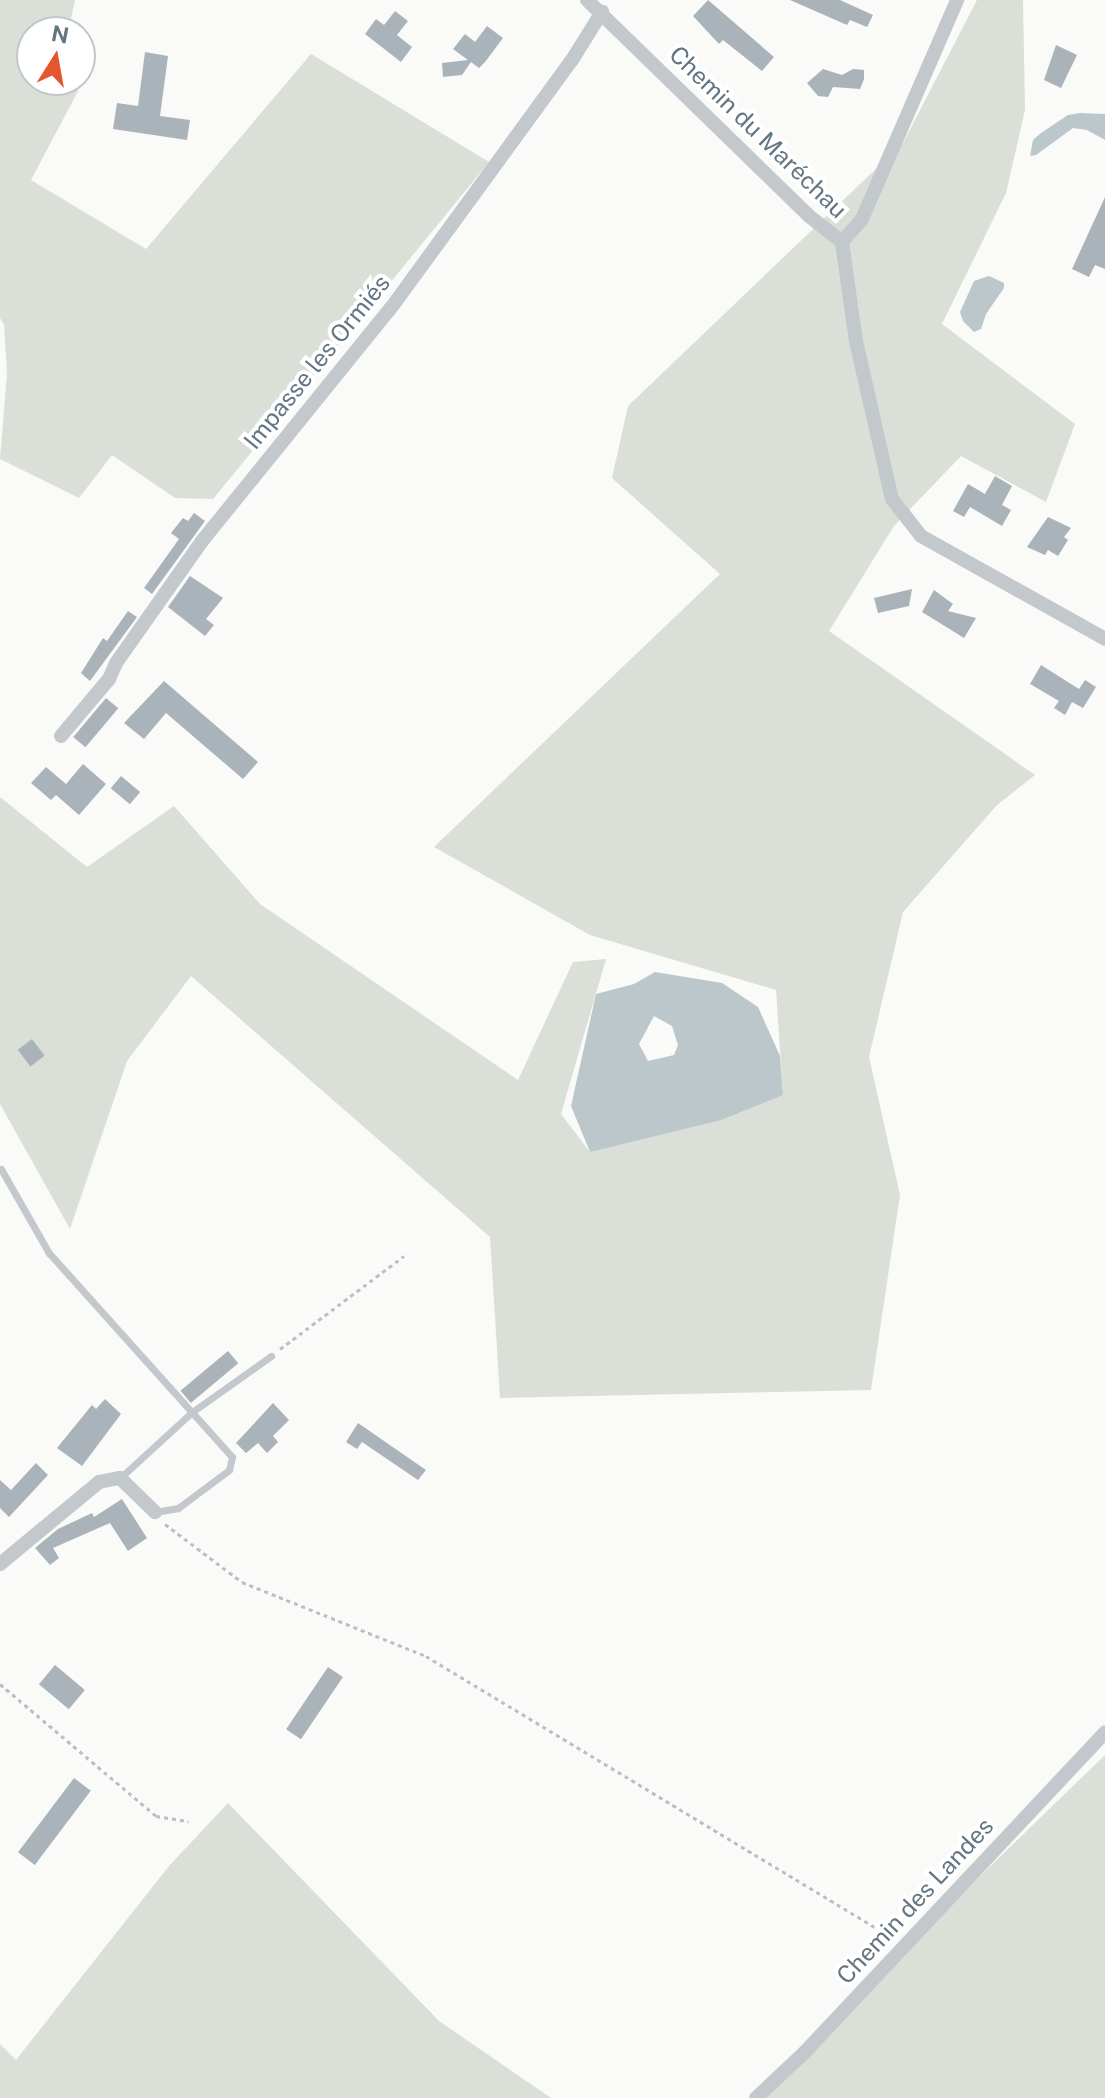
<!DOCTYPE html>
<meta charset="utf-8">
<style>
body{margin:0}
#map{position:relative;width:1105px;height:2098px;overflow:hidden;background:#fafaf8;font-family:"Public Sans",sans-serif}
div>[style]{position:absolute}
[style*='--x']{left:calc(var(--x)*1px);top:calc(var(--y)*1px);width:calc(var(--w)*1px);rotate:calc(var(--a)*1deg)}
.green>*{inset:0;background:#dadfd7}
.water>*{inset:0;background:#bbc7cb}
.building>*{inset:0;background:#aab3b9;transform-origin:0 0}
.path>*{height:3px;margin-top:-1.5px;transform-origin:0;background:repeating-linear-gradient(90deg,#bbbfc2 0 4px,transparent 0 8px)}
.service>*{height:7px;margin:-3.5px;padding:0 3.5px;transform-origin:3.5px;border-radius:3.5px;background:#c3c8cc}
.minor>*{height:14px;margin:-7px;padding:0 7px;transform-origin:7px;border-radius:7px;background:#c3c8cc}
span{translate:-50% -50%;white-space:nowrap;text-align:center;line-height:1.15;-webkit-text-stroke:8px #fff;paint-order:stroke}
.street-label{font-size:24px;color:#657683}
.north{position:absolute;left:16px;top:16px;width:80px;height:80px;box-sizing:border-box;background:#fff;border:2px solid #c1c8cd;border-radius:50%;rotate:11deg;font-size:22px;font-weight:700;line-height:32px;text-align:center;color:#657683}
.north::after{content:'';display:block;margin:auto;width:28px;height:36px;background:#e4572e;clip-path:polygon(50% 0,100% 100%,50% 72%,0 100%)}
</style>
<div id="map">
<div class="green">
<div style="clip-path:polygon(0 0,75px 0,68px 32px,32px 32px,32px 80px,75px 80px,78px 91px,31px 180px,146px 249px,311px 54px,489px 162px,213px 499px,175px 498px,112px 455px,79px 498px,0 459px,7px 373px,4px 325px,0 318px)"></div>
<div style="clip-path:polygon(977px 0,1023px 0,1025px 110px,1006px 193px,942px 324px,1075px 424px,1046px 502px,961px 456px,894px 526px,829px 631px,1035px 775px,997px 805px,903px 912px,869px 1057px,900px 1195px,871px 1390px,500px 1398px,490px 1237px,191px 976px,127px 1061px,70px 1229px,0 1104px,0 797px,87px 867px,174px 806px,260px 904px,518px 1080px,573px 962px,606px 959px,561px 1114px,590px 1152px,783px 1095px,776px 990px,590px 935px,434px 847px,720px 574px,612px 478px,628px 406px,903px 143px)"></div>
<div style="clip-path:polygon(1105px 1755px,1105px 2098px,751px 2098px)"></div>
<div style="clip-path:polygon(228px 1803px,439px 2021px,551px 2098px,0 2098px,0 2044px,16px 2060px,169px 1866px)"></div>
</div>
<div class="water">
<div style="clip-path:polygon(1080px 113px,1105px 114px,1105px 140px,1087px 130px,1073px 128px,1036px 155px,1030px 156px,1033px 140px,1041px 133px,1068px 115px)"></div>
<div style="clip-path:polygon(989px 276px,1004px 283px,1004px 288px,986px 314px,981px 329px,974px 332px,963px 321px,960px 312px,974px 281px)"></div>
<div style="clip-path:polygon(evenodd,655px 972px,722px 983px,758px 1007px,780px 1056px,783px 1095px,721px 1120px,590px 1152px,571px 1106px,596px 994px,634px 984px,655px 972px,654px 1016px,672px 1026px,678px 1045px,674px 1055px,648px 1061px,639px 1044px,654px 1016px)"></div>
</div>
<div class="building">
<div style="clip-path:polygon(708px 0,774px 57px,762px 71px,723px 40px,719px 44px,693px 16px)"></div>
<div style="clip-path:polygon(790px 0,840px 0,873px 15px,867px 27px,850px 20px,847px 25px)"></div>
<div style="clip-path:polygon(395px 11px,408px 21px,397px 35px,412px 47px,401px 62px,365px 34px,376px 19px,384px 25px)"></div>
<div style="clip-path:polygon(487px 26px,503px 38px,485px 62px,479px 68px,471px 62px,462px 75px,443px 77px,442px 63px,468px 60px,453px 49px,465px 34px,475px 42px)"></div>
<div style="clip-path:polygon(1056px 45px,1077px 55px,1061px 88px,1044px 80px)"></div>
<div style="clip-path:polygon(145px 52px,168px 56px,160px 116px,190px 120px,187px 140px,113px 129px,117px 103px,138px 106px)"></div>
<div style="clip-path:polygon(823px 69px,842px 75px,853px 69px,864px 70px,864px 79px,860px 89px,833px 87px,828px 97px,818px 96px,807px 83px)"></div>
<div style="clip-path:polygon(1105px 197px,1105px 269px,1095px 265px,1089px 277px,1072px 269px)"></div>
<div style="clip-path:polygon(995px 476px,1012px 486px,1002px 505px,1011px 510px,1002px 526px,970px 507px,964px 517px,953px 511px,968px 484px,985px 494px)"></div>
<div style="clip-path:polygon(194px 513px,205px 521px,152px 594px,144px 588px,179px 539px,171px 533px,183px 518px,188px 521px)"></div>
<div style="clip-path:polygon(1048px 517px,1071px 528px,1064px 537px,1068px 540px,1058px 556px,1048px 550px,1045px 555px,1027px 547px)"></div>
<div style="clip-path:polygon(190px 576px,223px 598px,206px 619px,214px 625px,205px 636px,168px 607px)"></div>
<div style="clip-path:polygon(912px 589px,909px 606px,878px 613px,874px 598px)"></div>
<div style="clip-path:polygon(934px 590px,953px 604px,948px 611px,976px 618px,964px 638px,922px 612px)"></div>
<div style="clip-path:polygon(128px 611px,137px 617px,90px 681px,81px 673px,103px 638px,107px 641px)"></div>
<div style="clip-path:polygon(1041px 665px,1079px 689px,1085px 680px,1096px 687px,1083px 708px,1072px 702px,1065px 715px,1054px 708px,1059px 701px,1030px 684px)"></div>
<div style="clip-path:polygon(164px 681px,258px 762px,243px 779px,166px 713px,144px 739px,124px 723px)"></div>
<div style="left:106px;top:698px;width:16px;height:51px;rotate:40deg"></div>
<div style="clip-path:polygon(83px 764px,106px 784px,79px 815px,56px 795px,51px 800px,31px 783px,46px 767px,66px 784px)"></div>
<div style="left:121px;top:776px;width:25px;height:16px;rotate:40deg"></div>
<div style="left:32px;top:1039px;width:21px;height:18px;rotate:53deg"></div>
<div style="left:228px;top:1351px;width:16px;height:62px;rotate:50deg"></div>
<div style="clip-path:polygon(105px 1399px,121px 1414px,82px 1466px,57px 1448px,92px 1405px,96px 1409px)"></div>
<div style="clip-path:polygon(273px 1403px,289px 1420px,273px 1436px,278px 1442px,267px 1453px,258px 1443px,246px 1453px,236px 1443px)"></div>
<div style="clip-path:polygon(358px 1423px,426px 1470px,418px 1480px,362px 1442px,357px 1449px,346px 1442px)"></div>
<div style="clip-path:polygon(36px 1463px,48px 1475px,9px 1517px,0 1508px,0 1480px,11px 1490px)"></div>
<div style="clip-path:polygon(122px 1499px,147px 1538px,128px 1551px,110px 1523px,53px 1548px,59px 1558px,50px 1565px,35px 1548px,58px 1529px,92px 1513px,94px 1517px)"></div>
<div style="left:55px;top:1665px;width:39px;height:25px;rotate:40deg"></div>
<div style="left:328px;top:1667px;width:18px;height:75px;rotate:34deg"></div>
<div style="left:74px;top:1778px;width:21px;height:93px;rotate:37deg"></div>
</div>
<div class="path">
<div style="--x:280;--y:1349;--w:155;--a:-36.9"></div>
<div style="--x:165;--y:1524;--w:96;--a:37"></div>
<div style="--x:242;--y:1582;--w:198;--a:21.9"></div>
<div style="--x:426;--y:1656;--w:546;--a:31.13"></div>
<div style="--x:0;--y:1684;--w:204;--a:40.2"></div>
<div style="--x:156;--y:1816;--w:33;--a:9"></div>
</div>
<div class="service">
<div style="--x:1;--y:1169;--w:97;--a:60.3"></div>
<div style="--x:49;--y:1253;--w:274;--a:48.1"></div>
<div style="--x:232;--y:1457;--w:13;--a:103"></div>
<div style="--x:229;--y:1470;--w:64;--a:143.3"></div>
<div style="--x:178;--y:1508;--w:23;--a:170"></div>
<div style="--x:120;--y:1478;--w:98;--a:-42.5"></div>
<div style="--x:192;--y:1412;--w:97;--a:-35.3"></div>
</div>
<div class="minor">
<div style="--x:587;--y:0;--w:310;--a:44.2"></div>
<div style="--x:809;--y:216;--w:42;--a:38.2"></div>
<div style="--x:842;--y:242;--w:30;--a:-49"></div>
<div style="--x:862;--y:219;--w:239;--a:-66.5"></div>
<div style="--x:842;--y:242;--w:100;--a:82"></div>
<div style="--x:856;--y:341;--w:162;--a:77.2"></div>
<div style="--x:892;--y:499;--w:47;--a:51.9"></div>
<div style="--x:921;--y:536;--w:211;--a:29.2"></div>
<div style="--x:61;--y:736;--w:75;--a:-49.9"></div>
<div style="--x:109;--y:679;--w:17;--a:-66"></div>
<div style="--x:116;--y:663;--w:149;--a:-54.8"></div>
<div style="--x:202;--y:541;--w:300;--a:-51"></div>
<div style="--x:391;--y:308;--w:307;--a:-53.9"></div>
<div style="--x:572;--y:60;--w:57;--a:-58"></div>
<div style="--x:0;--y:1564;--w:129;--a:-39.6"></div>
<div style="--x:99;--y:1482;--w:21;--a:-11"></div>
<div style="--x:120;--y:1478;--w:49;--a:44.2"></div>
<div style="--x:756;--y:2098;--w:66;--a:-43.2"></div>
<div style="--x:804;--y:2053;--w:440;--a:-46.8"></div>
</div>
<div class="street-label">
<span style="left:758px;top:132px;rotate:44deg">Chemin du Maréchau</span>
<span style="left:317px;top:362px;rotate:-51deg">Impasse les Ormiés</span>
<span style="left:915px;top:1901px;rotate:-47deg">Chemin des Landes</span>
</div>
<div class="north">N</div>
</div>
